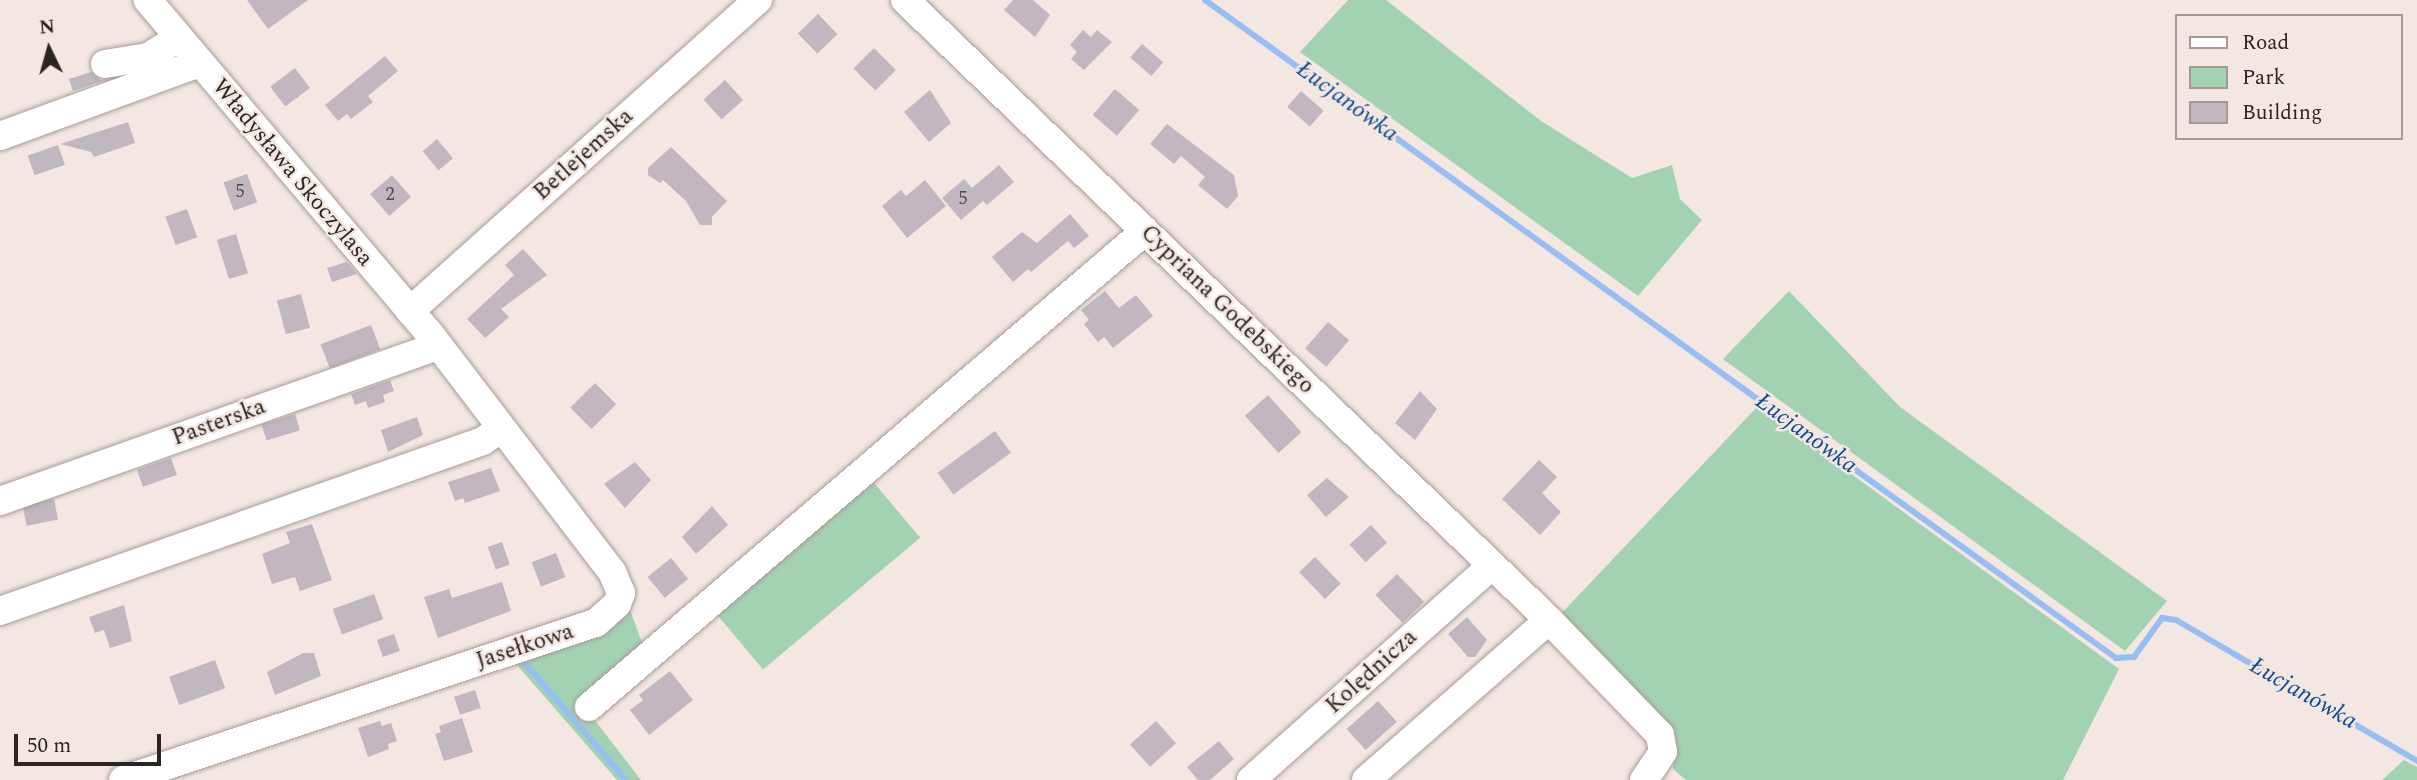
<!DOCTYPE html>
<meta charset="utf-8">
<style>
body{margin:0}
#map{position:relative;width:2417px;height:780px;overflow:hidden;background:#f4e6e1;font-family:Spectral,serif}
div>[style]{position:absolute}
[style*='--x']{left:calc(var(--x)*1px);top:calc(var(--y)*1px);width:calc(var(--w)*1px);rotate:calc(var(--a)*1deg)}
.green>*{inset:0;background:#a3d2b3;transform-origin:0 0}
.stream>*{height:6px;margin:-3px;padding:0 3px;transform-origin:3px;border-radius:3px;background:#97bef3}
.building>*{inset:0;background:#c1b7c0;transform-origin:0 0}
.roads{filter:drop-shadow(0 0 2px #a89b96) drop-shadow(0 0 2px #a89b96)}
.minor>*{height:28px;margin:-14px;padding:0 14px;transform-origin:14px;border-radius:14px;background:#fff}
span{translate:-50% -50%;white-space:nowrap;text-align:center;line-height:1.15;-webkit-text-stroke:5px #f4e6e1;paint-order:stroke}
.number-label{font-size:19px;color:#504a4a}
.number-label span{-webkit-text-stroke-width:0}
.street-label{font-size:23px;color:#2a2523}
.water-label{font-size:24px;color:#084b97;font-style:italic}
.legend{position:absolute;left:2175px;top:14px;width:228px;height:126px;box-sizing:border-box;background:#f4e6e1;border:2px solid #a39995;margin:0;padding:9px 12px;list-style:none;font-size:21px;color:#2a2523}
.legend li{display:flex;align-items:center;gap:14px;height:35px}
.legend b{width:35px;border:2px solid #a39995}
.north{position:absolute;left:14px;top:14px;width:70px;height:70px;-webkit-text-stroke:5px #f4e6e1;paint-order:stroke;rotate:355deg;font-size:19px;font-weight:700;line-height:28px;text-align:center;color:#2a2523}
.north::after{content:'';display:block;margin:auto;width:24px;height:32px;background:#2a2523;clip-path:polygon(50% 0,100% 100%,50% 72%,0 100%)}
.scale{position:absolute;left:14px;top:734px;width:147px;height:32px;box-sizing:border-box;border:4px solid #2a2523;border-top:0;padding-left:9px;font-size:21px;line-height:24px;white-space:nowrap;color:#2a2523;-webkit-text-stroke:5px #f4e6e1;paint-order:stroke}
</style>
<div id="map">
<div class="green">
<div style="clip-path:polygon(1348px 0,1386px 0,1541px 121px,1632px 178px,1672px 165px,1680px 199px,1702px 220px,1638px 296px,1300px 52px)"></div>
<div style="clip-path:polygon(1789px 291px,1900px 407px,2167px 601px,2125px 651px,1723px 359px)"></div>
<div style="clip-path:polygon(1758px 406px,2119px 669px,2063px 780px,1686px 780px,1673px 769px,1673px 735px,1557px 618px)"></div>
<div style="left:870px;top:478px;width:78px;height:205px;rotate:50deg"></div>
<div style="clip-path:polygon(629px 607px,645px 651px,583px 705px,641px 780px,617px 780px,517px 665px,492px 666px)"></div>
<div style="clip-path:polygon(2404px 760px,2417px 767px,2417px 780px,2382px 780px)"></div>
</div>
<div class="stream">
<div style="--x:1205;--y:0;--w:1124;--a:35.84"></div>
<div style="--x:2116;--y:658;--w:18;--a:-3"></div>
<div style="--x:2134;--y:657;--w:48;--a:-54.3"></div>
<div style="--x:2162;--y:618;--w:14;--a:8"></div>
<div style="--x:2176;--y:620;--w:279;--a:30.3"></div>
<div style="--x:523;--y:661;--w:157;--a:49.1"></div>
</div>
<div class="building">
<div style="clip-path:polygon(247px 0,308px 0,268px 29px)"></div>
<div style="clip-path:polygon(1013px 0,1033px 0,1050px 15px,1035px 37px,1004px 10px)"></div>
<div style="left:818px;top:14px;width:28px;height:28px;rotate:46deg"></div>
<div style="clip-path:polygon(1083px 30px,1091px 37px,1097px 30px,1112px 42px,1084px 70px,1071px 59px,1077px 52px,1070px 45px)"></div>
<div style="left:1142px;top:44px;width:28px;height:18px;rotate:41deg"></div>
<div style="left:874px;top:48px;width:31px;height:29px;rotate:45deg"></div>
<div style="clip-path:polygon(385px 56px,398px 71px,368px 96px,373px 102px,351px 119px,347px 114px,338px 121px,325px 105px)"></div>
<div style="left:295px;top:68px;width:25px;height:31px;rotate:53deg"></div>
<div style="clip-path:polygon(91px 72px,102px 81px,73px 91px,69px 79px)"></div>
<div style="left:725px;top:80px;width:27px;height:29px;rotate:48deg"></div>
<div style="left:1115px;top:89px;width:32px;height:34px;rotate:41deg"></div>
<div style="clip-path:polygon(930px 90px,951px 123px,929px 142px,904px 112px)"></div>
<div style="left:1301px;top:91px;width:30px;height:21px;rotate:41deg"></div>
<div style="clip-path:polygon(128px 122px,135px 143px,94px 157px,91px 152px,60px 144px)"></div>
<div style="clip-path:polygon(1167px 124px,1234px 175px,1238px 196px,1227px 209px,1198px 185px,1205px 177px,1181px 156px,1174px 164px,1150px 144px)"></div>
<div style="left:437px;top:139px;width:25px;height:19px;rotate:50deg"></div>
<div style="left:58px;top:145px;width:21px;height:32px;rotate:71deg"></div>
<div style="clip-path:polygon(671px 147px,727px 201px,712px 217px,712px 225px,700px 225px,686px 201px,663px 180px,660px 183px,648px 175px,648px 168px)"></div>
<div style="clip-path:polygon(999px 165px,1014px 182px,987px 205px,983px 201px,961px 220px,942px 198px,964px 179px,972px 188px)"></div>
<div style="left:247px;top:174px;width:30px;height:25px;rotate:70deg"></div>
<div style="left:392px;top:175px;width:29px;height:29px;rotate:49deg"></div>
<div style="clip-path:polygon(925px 180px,946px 206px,907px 238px,882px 206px,901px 190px,906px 196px)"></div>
<div style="left:187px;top:209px;width:30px;height:23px;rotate:70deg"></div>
<div style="clip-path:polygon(1070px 214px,1089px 236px,1074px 248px,1068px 241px,1031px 272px,1028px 269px,1013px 282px,992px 257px,1022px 232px,1037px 243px)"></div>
<div style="left:236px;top:234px;width:41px;height:20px;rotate:73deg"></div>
<div style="clip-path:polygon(523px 249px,547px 275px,501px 309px,509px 317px,485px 338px,467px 319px,514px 275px,505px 265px)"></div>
<div style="clip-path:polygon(347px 262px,357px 274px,332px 282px,327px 268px)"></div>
<div style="clip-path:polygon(1105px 291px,1119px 308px,1136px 295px,1153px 316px,1113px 348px,1104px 337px,1098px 342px,1084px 324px,1089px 320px,1081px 310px)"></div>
<div style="left:301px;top:294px;width:35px;height:25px;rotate:75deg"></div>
<div style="left:1328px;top:322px;width:28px;height:35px;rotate:41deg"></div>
<div style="left:371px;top:325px;width:26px;height:54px;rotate:69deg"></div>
<div style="clip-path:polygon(390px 380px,394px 391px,383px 395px,385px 402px,368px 408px,366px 401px,355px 405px,351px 394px)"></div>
<div style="left:595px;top:383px;width:30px;height:35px;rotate:45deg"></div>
<div style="clip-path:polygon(1420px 391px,1437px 409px,1415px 440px,1395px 423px)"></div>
<div style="left:1268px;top:395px;width:50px;height:31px;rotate:48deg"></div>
<div style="left:295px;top:414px;width:17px;height:35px;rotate:73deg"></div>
<div style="clip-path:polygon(417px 417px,423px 435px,388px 452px,381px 430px)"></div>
<div style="left:995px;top:431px;width:27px;height:71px;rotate:54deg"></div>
<div style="left:171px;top:458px;width:18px;height:36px;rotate:71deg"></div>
<div style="clip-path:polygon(1539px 460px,1557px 477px,1542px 493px,1561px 512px,1540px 535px,1502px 499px)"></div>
<div style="clip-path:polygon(635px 462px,651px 480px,625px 508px,604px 484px)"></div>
<div style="clip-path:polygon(491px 468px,500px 491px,465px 503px,463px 498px,455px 501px,448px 482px)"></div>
<div style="clip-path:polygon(1327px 478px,1349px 497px,1326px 517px,1307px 495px)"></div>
<div style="left:54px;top:499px;width:21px;height:32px;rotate:79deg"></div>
<div style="clip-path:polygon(712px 506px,728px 525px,696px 554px,682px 537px)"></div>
<div style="clip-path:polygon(312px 524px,332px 580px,300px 591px,295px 577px,272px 584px,262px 554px,290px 543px,286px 532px)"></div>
<div style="left:1371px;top:525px;width:24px;height:29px;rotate:48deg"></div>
<div style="left:502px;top:542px;width:24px;height:15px;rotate:71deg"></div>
<div style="left:556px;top:553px;width:26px;height:26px;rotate:69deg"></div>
<div style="left:1315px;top:557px;width:37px;height:22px;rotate:46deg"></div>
<div style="left:671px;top:558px;width:27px;height:30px;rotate:51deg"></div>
<div style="left:1397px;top:574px;width:39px;height:30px;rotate:46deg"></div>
<div style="clip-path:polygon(502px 582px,511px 611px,438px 638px,424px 597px,449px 589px,452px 598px)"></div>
<div style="left:374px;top:594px;width:27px;height:44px;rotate:70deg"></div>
<div style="clip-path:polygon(124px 605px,132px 641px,110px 648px,104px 630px,95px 633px,89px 617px)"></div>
<div style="clip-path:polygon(1467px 617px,1487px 640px,1475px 657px,1468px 657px,1448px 634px)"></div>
<div style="left:394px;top:634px;width:18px;height:18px;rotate:71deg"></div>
<div style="clip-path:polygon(303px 653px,314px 653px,321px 676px,275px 695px,267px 672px)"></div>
<div style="left:215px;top:660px;width:30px;height:49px;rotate:70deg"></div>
<div style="clip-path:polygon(670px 671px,693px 700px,649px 735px,630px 710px,643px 700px,639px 695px)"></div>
<div style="left:475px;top:690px;width:19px;height:22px;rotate:72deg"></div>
<div style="left:1378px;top:701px;width:28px;height:42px;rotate:48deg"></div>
<div style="clip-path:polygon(462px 718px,473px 752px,444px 761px,435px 734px,441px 732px,439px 726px)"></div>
<div style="clip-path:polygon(380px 721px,382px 726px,391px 723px,397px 741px,388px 744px,389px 749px,368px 757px,358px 728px)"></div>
<div style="left:1156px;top:721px;width:30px;height:35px;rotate:48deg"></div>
<div style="clip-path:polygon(1219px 741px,1234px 759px,1210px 780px,1198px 780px,1187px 767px)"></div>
</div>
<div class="roads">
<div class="minor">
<div style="--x:905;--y:0;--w:894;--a:43.91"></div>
<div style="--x:1549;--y:620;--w:160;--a:46"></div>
<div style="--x:1660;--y:735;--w:17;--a:80"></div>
<div style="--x:1663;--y:752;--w:34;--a:124"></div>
<div style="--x:105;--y:64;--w:44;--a:-9.2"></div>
<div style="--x:148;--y:57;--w:36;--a:-32"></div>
<div style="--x:0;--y:136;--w:212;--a:-20.1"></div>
<div style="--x:410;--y:311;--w:467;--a:-41.8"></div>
<div style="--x:0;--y:501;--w:464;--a:-19.5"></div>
<div style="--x:0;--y:611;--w:512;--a:-19.39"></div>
<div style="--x:483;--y:441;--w:22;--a:-36"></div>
<div style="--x:589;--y:707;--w:732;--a:-40.57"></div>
<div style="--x:123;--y:780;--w:498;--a:-18.4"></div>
<div style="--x:596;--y:623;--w:28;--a:-42"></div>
<div style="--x:617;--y:604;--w:12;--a:-70"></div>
<div style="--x:621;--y:593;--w:23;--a:-113"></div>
<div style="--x:612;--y:572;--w:301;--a:-127.4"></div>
<div style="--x:429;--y:333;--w:436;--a:-130.2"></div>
<div style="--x:1251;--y:780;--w:323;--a:-41.7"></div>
<div style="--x:1366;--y:780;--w:243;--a:-41.2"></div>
</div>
</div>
<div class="number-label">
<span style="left:240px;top:192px">5</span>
<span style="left:390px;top:195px">2</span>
<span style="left:963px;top:199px">5</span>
</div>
<div class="street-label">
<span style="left:584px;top:155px;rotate:-42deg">Betlejemska</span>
<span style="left:292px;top:173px;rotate:50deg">Władysława Skoczylasa</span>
<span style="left:1227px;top:310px;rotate:44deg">Cypriana Godebskiego</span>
<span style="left:219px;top:423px;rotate:-20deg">Pasterska</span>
<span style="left:525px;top:647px;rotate:-18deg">Jasełkowa</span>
<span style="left:1372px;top:672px;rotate:-42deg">Kolędnicza</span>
</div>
<div class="water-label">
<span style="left:1347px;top:102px;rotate:36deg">Łucjanówka</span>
<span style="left:1806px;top:434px;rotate:36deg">Łucjanówka</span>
<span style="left:2303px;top:694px;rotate:30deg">Łucjanówka</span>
</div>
<ul class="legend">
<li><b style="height:9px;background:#fff"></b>Road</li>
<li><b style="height:19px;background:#a3d2b3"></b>Park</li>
<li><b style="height:19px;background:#c1b7c0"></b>Building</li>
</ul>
<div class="north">N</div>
<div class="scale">50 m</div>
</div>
